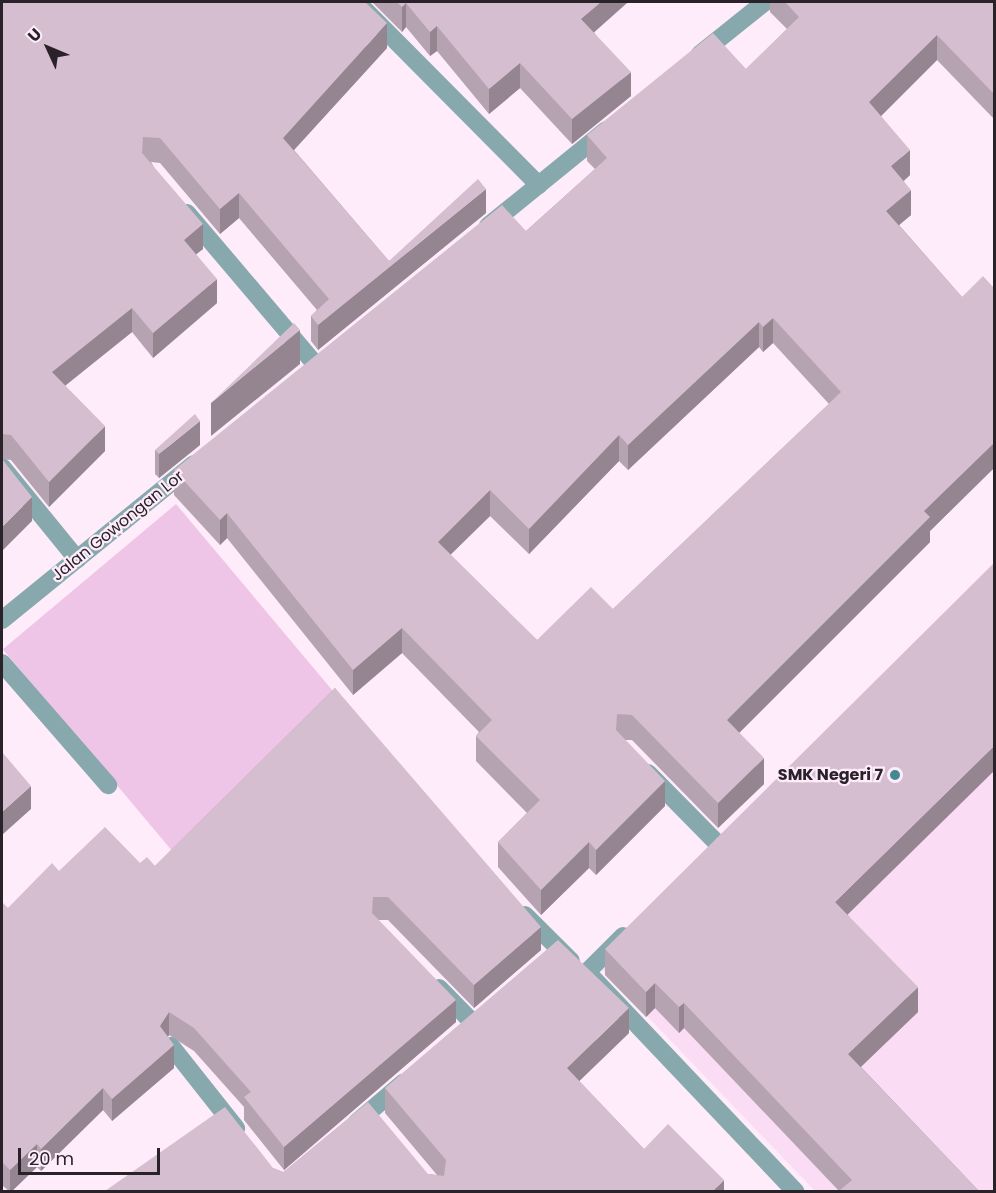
<!DOCTYPE html>
<style>
body{margin:0}
#map{position:relative;width:996px;height:1193px;overflow:hidden;background:#feecfb;font-family:Poppins,sans-serif}
div>[style]{position:absolute}
[style*='--x']{left:calc(var(--x)*1px);top:calc(var(--y)*1px);width:calc(var(--w)*1px);rotate:calc(var(--a)*1deg)}
.built>*{inset:0;background:#faddf4}
.green>*{inset:0;background:#eec5e6;transform-origin:0 0}
.minor>*{height:18px;margin:-9px;padding:0 9px;transform-origin:9px;border-radius:9px;background:#87a9ad}
.wall>*{inset:0;background:#b6a3b2}
.shaded-wall>*{inset:0;background:#948591;transform-origin:0 0}
.building>*{inset:0;background:#d4becf}
.dots>*{width:16px;height:16px;translate:-50% -50%;box-sizing:border-box;border:3px solid #feecfb;border-radius:50%}
span{translate:-50% -50%;white-space:nowrap;text-align:center;line-height:1.15;-webkit-text-stroke:4.5px #feecfb;paint-order:stroke}
.street-label{font-size:16px;color:#2a2229}
.poi-label{font-size:16px;color:#2a2229;font-weight:700}
.right{translate:-100% -50%;text-align:right}
.frame{position:absolute;inset:0;border:3px solid #2a2229;pointer-events:none}
.north{position:absolute;left:18px;top:18px;width:60px;height:60px;-webkit-text-stroke:4px #feecfb;paint-order:stroke;rotate:314deg;font-size:16px;font-weight:700;line-height:24px;text-align:center;color:#2a2229}
.north::after{content:'';display:block;margin:auto;width:21px;height:27px;background:#2a2229;clip-path:polygon(50% 0,100% 100%,50% 72%,0 100%)}
.scale{position:absolute;left:18px;top:1148px;width:142px;height:27px;box-sizing:border-box;border:3px solid #2a2229;border-top:0;padding-left:8px;font-size:18px;line-height:21px;white-space:nowrap;color:#2a2229;-webkit-text-stroke:4px #feecfb;paint-order:stroke}
</style>
<div id="map">
<div class="built">
<div style="clip-path:polygon(994px 585px,994px 1191px,815px 1191px,598px 965px)"></div>
</div>
<div class="green">
<div style="left:176px;top:504px;width:265px;height:226px;rotate:50deg"></div>
</div>
<div class="minor">
<div style="--x:357;--y:2;--w:258;--a:45.2"></div>
<div style="--x:700;--y:54;--w:83;--a:-38.7"></div>
<div style="--x:187;--y:213;--w:199;--a:49.7"></div>
<div style="--x:488;--y:226;--w:152;--a:-39.1"></div>
<div style="--x:2;--y:467;--w:119;--a:50.8"></div>
<div style="--x:2;--y:620;--w:247;--a:-39.1"></div>
<div style="--x:2;--y:663;--w:162;--a:49"></div>
<div style="--x:648;--y:773;--w:97;--a:45.4"></div>
<div style="--x:525;--y:915;--w:65;--a:45"></div>
<div style="--x:623;--y:936;--w:51;--a:135"></div>
<div style="--x:587;--y:972;--w:303;--a:46.5"></div>
<div style="--x:439;--y:988;--w:49;--a:45.8"></div>
<div style="--x:171;--y:1046;--w:105;--a:51.6"></div>
<div style="--x:356;--y:1123;--w:62;--a:-40.4"></div>
</div>
<div class="wall">
<div style="clip-path:polygon(2px 2px,387px 48px,294px 150px,389px 261px,486px 213px,318px 350px,311px 341px,311px 316px,317px 310px,239px 218px,220px 234px,160px 163px,151px 162px,203px 249px,196px 254px,217px 303px,153px 358px,132px 332px,65px 386px,105px 451px,49px 507px,11px 460px,2px 459px)"></div>
<div style="clip-path:polygon(372px 2px,628px 2px,594px 32px,631px 96px,572px 144px,520px 88px,489px 114px,437px 51px,430px 56px,406px 27px,402px 32px)"></div>
<div style="clip-path:polygon(evenodd,770px 2px,994px 2px,994px 119px,937px 60px,881px 116px,910px 175px,904px 181px,911px 215px,899px 225px,962px 297px,994px 288px,994px 468px,930px 531px,930px 542px,739px 733px,764px 784px,718px 828px,632px 740px,625px 740px,665px 806px,596px 875px,589px 868px,541px 915px,498px 867px,498px 842px,527px 813px,476px 761px,476px 736px,479px 732px,402px 653px,353px 695px,227px 538px,220px 545px,174px 495px,174px 470px,526px 231px,595px 169px,587px 161px,587px 135px,746px 69px,787px 29px,770px 12px,770px 2px,773px 343px,829px 404px,613px 609px,537px 640px,450px 555px,490px 516px,529px 554px,619px 461px,628px 470px,759px 347px,763px 352px,773px 343px)"></div>
<div style="clip-path:polygon(200px 445px,159px 478px,155px 474px,155px 450px)"></div>
<div style="clip-path:polygon(335px 688px,541px 950px,474px 1008px,388px 920px,378px 920px,456px 1022px,284px 1170px,244px 1120px,244px 1107px,194px 1051px,169px 1035px,168px 1037px,174px 1068px,112px 1121px,103px 1110px,41px 1171px,37px 1167px,12px 1191px,9px 1191px,3px 1186px,2px 1187px,8px 908px,59px 871px,140px 863px,155px 866px)"></div>
<div style="clip-path:polygon(848px 915px,918px 1012px,861px 1067px,979px 1191px,839px 1191px,684px 1028px,679px 1033px,655px 1008px,646px 1017px,605px 975px,605px 949px)"></div>
<div style="clip-path:polygon(629px 1033px,579px 1081px,644px 1149px,724px 1191px,105px 1191px,273px 1168px,283px 1172px,428px 1174px,437px 1175px,385px 1113px,385px 1088px)"></div>
</div>
<div class="shaded-wall">
<div style="clip-path:polygon(601px 2px,628px 2px,581px 44px,581px 19px)"></div>
<div style="clip-path:polygon(406px 3px,406px 27px,402px 32px,402px 7px)"></div>
<div style="clip-path:polygon(387px 23px,387px 48px,283px 162px,283px 138px)"></div>
<div style="clip-path:polygon(437px 26px,437px 51px,430px 56px,430px 32px)"></div>
<div style="clip-path:polygon(937px 35px,937px 60px,869px 128px,869px 102px)"></div>
<div style="clip-path:polygon(520px 63px,520px 88px,489px 114px,489px 89px)"></div>
<div style="clip-path:polygon(631px 72px,631px 96px,572px 144px,572px 119px)"></div>
<div style="clip-path:polygon(910px 150px,910px 175px,891px 191px,891px 166px)"></div>
<div style="clip-path:polygon(486px 189px,486px 213px,318px 350px,318px 325px)"></div>
<div style="clip-path:polygon(911px 190px,911px 215px,886px 236px,886px 211px)"></div>
<div style="clip-path:polygon(239px 193px,239px 218px,220px 234px,220px 209px)"></div>
<div style="clip-path:polygon(203px 224px,203px 249px,184px 264px,184px 240px)"></div>
<div style="clip-path:polygon(217px 279px,217px 303px,153px 358px,153px 333px)"></div>
<div style="clip-path:polygon(132px 308px,132px 332px,52px 396px,52px 372px)"></div>
<div style="clip-path:polygon(773px 318px,773px 343px,763px 352px,763px 327px)"></div>
<div style="clip-path:polygon(759px 322px,759px 347px,628px 470px,628px 445px)"></div>
<div style="clip-path:polygon(300px 330px,300px 364px,211px 436px,211px 403px)"></div>
<div style="clip-path:polygon(200px 421px,200px 445px,159px 478px,159px 454px)"></div>
<div style="clip-path:polygon(105px 426px,105px 451px,49px 507px,49px 482px)"></div>
<div style="clip-path:polygon(619px 435px,619px 461px,529px 554px,529px 529px)"></div>
<div style="clip-path:polygon(994px 443px,994px 468px,930px 531px,930px 542px,727px 745px,727px 720px,924px 511px)"></div>
<div style="clip-path:polygon(490px 490px,490px 516px,438px 567px,438px 542px)"></div>
<div style="clip-path:polygon(32px 497px,32px 521px,2px 551px,2px 527px)"></div>
<div style="clip-path:polygon(227px 513px,227px 538px,220px 545px,220px 520px)"></div>
<div style="clip-path:polygon(402px 628px,402px 653px,353px 695px,353px 670px)"></div>
<div style="clip-path:polygon(994px 746px,994px 771px,835px 927px,835px 902px)"></div>
<div style="clip-path:polygon(764px 758px,764px 784px,718px 828px,718px 803px)"></div>
<div style="clip-path:polygon(665px 781px,665px 806px,596px 875px,596px 850px)"></div>
<div style="clip-path:polygon(31px 786px,31px 809px,2px 835px,2px 812px)"></div>
<div style="clip-path:polygon(589px 842px,589px 868px,541px 915px,541px 890px)"></div>
<div style="clip-path:polygon(541px 927px,541px 950px,474px 1008px,474px 985px)"></div>
<div style="clip-path:polygon(655px 983px,655px 1008px,646px 1017px,646px 992px)"></div>
<div style="clip-path:polygon(918px 987px,918px 1012px,848px 1079px,848px 1054px)"></div>
<div style="clip-path:polygon(456px 1000px,456px 1022px,284px 1170px,284px 1147px)"></div>
<div style="clip-path:polygon(684px 1003px,684px 1028px,679px 1033px,679px 1007px)"></div>
<div style="clip-path:polygon(629px 1008px,629px 1033px,567px 1093px,567px 1068px)"></div>
<div style="clip-path:polygon(169px 1012px,169px 1035px,160px 1048px,160px 1026px)"></div>
<div style="clip-path:polygon(174px 1045px,174px 1068px,112px 1121px,112px 1099px)"></div>
<div style="clip-path:polygon(103px 1088px,103px 1110px,41px 1171px,41px 1149px)"></div>
<div style="clip-path:polygon(37px 1144px,37px 1167px,12px 1191px,10px 1191px,10px 1170px)"></div>
<div style="left:3px;top:1163px;width:23px;height:1px;rotate:90deg"></div>
<div style="clip-path:polygon(724px 1180px,724px 1191px,714px 1191px,714px 1190px)"></div>
</div>
<div class="building">
<div style="clip-path:polygon(2px 2px,365px 2px,387px 23px,283px 138px,389px 261px,478px 179px,486px 189px,318px 325px,311px 316px,329px 299px,239px 193px,220px 209px,160px 138px,143px 137px,142px 153px,203px 224px,184px 240px,217px 279px,153px 333px,132px 308px,52px 372px,105px 426px,49px 482px,11px 435px,2px 434px)"></div>
<div style="clip-path:polygon(397px 2px,601px 2px,581px 19px,631px 72px,572px 119px,520px 63px,489px 89px,437px 26px,430px 32px,406px 3px,402px 7px)"></div>
<div style="clip-path:polygon(evenodd,785px 2px,994px 2px,994px 94px,937px 35px,869px 102px,910px 150px,891px 166px,911px 190px,886px 211px,962px 297px,983px 276px,994px 288px,994px 443px,924px 511px,930px 517px,727px 720px,764px 758px,718px 803px,632px 715px,617px 714px,616px 730px,665px 781px,596px 850px,589px 842px,541px 890px,498px 842px,540px 800px,476px 736px,492px 720px,402px 628px,353px 670px,227px 513px,220px 520px,174px 470px,502px 205px,526px 231px,607px 158px,587px 135px,713px 33px,746px 69px,799px 17px,785px 2px,773px 318px,841px 392px,613px 609px,591px 587px,537px 640px,438px 542px,490px 490px,529px 529px,619px 435px,628px 445px,759px 322px,763px 327px,773px 318px)"></div>
<div style="clip-path:polygon(294px 323px,300px 330px,211px 403px)"></div>
<div style="clip-path:polygon(195px 414px,200px 421px,159px 454px,155px 450px)"></div>
<div style="clip-path:polygon(2px 459px,32px 497px,2px 527px)"></div>
<div style="clip-path:polygon(994px 563px,994px 746px,835px 902px,918px 987px,848px 1054px,979px 1191px,839px 1191px,852px 1180px,684px 1003px,679px 1007px,655px 983px,646px 992px,605px 949px)"></div>
<div style="clip-path:polygon(335px 688px,541px 927px,474px 985px,388px 897px,373px 897px,372px 913px,456px 1000px,284px 1147px,244px 1097px,251px 1092px,194px 1028px,169px 1012px,160px 1026px,174px 1045px,112px 1099px,103px 1088px,41px 1149px,37px 1144px,10px 1170px,3px 1163px,2px 1164px,2px 902px,8px 908px,52px 863px,59px 871px,105px 827px,140px 863px,147px 857px,155px 866px)"></div>
<div style="clip-path:polygon(2px 752px,31px 786px,2px 812px)"></div>
<div style="clip-path:polygon(558px 940px,629px 1008px,567px 1068px,644px 1149px,668px 1124px,724px 1180px,714px 1190px,716px 1191px,105px 1191px,225px 1107px,273px 1168px,283px 1172px,368px 1102px,428px 1174px,444px 1176px,446px 1160px,385px 1088px)"></div>
</div>
<div class="dots">
<div style="left:895px;top:775px;background:#428991"></div>
</div>
<div class="street-label">
<span style="left:118px;top:526px;rotate:-39deg">Jalan Gowongan Lor</span>
</div>
<div class="poi-label">
<span class="right" style="left:883px;top:775px">SMK Negeri 7</span>
</div>
<div class="frame"></div>
<div class="north">U</div>
<div class="scale">20 m</div>
</div>
